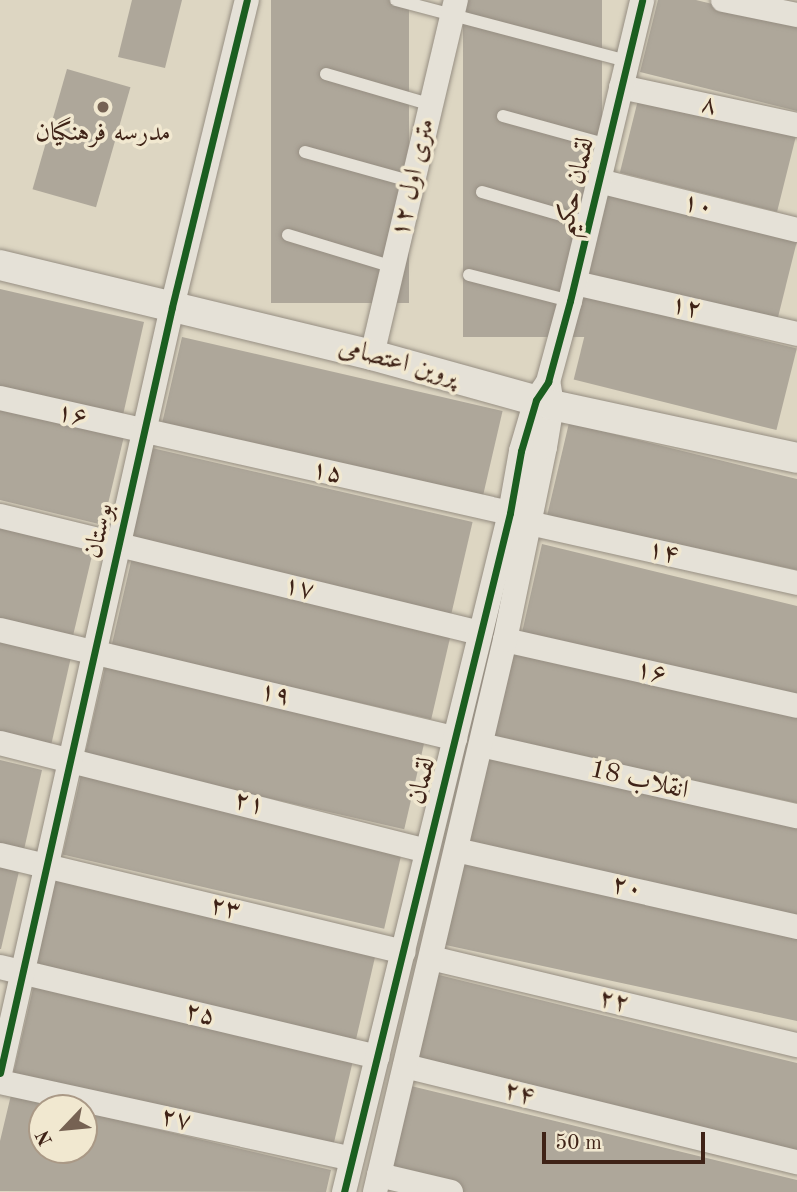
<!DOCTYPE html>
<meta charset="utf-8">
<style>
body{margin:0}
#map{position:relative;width:797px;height:1192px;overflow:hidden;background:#ddd6c2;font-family:"Old Standard TT",Amiri,serif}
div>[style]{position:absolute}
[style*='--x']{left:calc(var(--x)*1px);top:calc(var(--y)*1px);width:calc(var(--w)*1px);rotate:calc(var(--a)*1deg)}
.building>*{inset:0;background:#aea79a;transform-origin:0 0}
.roads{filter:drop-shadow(0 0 2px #968e82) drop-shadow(0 0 2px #968e82)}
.service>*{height:12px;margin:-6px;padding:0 6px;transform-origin:6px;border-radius:6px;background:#e5e1d7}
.minor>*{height:24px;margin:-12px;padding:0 12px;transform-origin:12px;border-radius:12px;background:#e5e1d7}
.tertiary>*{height:30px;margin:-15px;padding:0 15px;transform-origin:15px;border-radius:15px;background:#e5e1d7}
.cycleway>*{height:7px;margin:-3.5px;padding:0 3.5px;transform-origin:3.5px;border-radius:3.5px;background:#1b5e20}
.dots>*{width:19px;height:19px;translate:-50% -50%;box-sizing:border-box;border:4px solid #f1e8d0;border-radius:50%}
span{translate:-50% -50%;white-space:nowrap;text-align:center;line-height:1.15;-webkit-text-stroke:7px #f1e8d0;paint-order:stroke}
.street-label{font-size:26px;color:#3f2317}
.poi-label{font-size:26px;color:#3f2317}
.north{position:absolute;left:28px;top:1094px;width:70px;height:70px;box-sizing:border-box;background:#f1e8d0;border:2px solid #aa9986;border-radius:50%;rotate:244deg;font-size:19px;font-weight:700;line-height:28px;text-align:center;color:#3f2317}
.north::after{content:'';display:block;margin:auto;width:24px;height:32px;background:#766253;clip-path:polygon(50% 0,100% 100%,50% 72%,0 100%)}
.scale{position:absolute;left:542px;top:1132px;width:163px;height:32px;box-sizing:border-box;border:4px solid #3f2317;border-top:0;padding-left:9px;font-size:21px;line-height:24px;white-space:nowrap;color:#3f2317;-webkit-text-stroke:5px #f1e8d0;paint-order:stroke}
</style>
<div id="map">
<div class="building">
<div style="clip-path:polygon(132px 0,182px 0,165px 68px,118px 57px)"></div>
<div style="left:271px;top:0;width:138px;height:303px"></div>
<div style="left:463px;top:0;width:139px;height:337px"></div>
<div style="clip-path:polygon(658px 0,696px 0,797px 25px,797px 111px,640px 72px)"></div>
<div style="left:67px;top:69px;width:66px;height:125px;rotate:16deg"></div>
<div style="left:640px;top:92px;width:162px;height:83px;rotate:14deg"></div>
<div style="left:608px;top:193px;width:195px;height:83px;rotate:14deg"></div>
<div style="clip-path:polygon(0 289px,144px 322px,123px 415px,0 386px)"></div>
<div style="left:594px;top:298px;width:209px;height:84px;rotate:14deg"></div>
<div style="left:182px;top:337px;width:329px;height:96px;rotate:13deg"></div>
<div style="clip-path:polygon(0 403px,125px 432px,103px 525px,0 500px)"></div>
<div style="clip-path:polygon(569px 423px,797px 479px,797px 570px,547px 516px)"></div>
<div style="left:152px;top:448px;width:329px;height:95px;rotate:13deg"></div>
<div style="clip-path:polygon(0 525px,94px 547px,72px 640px,0 623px)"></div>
<div style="clip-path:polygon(542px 544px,797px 606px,797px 696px,521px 637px)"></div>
<div style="left:133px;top:553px;width:328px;height:95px;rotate:13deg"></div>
<div style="clip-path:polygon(0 641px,71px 657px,50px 750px,0 739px)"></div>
<div style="clip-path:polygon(513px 644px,797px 714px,797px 803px,492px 737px)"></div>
<div style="left:106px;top:663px;width:328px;height:95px;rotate:13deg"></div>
<div style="clip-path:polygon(487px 752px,797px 828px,797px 917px,465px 845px)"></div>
<div style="clip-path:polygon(0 760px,42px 770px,21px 863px,0 858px)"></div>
<div style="left:84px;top:762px;width:330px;height:95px;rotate:13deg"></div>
<div style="clip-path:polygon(462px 852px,797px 934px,797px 1021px,441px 944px)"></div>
<div style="clip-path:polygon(0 862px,20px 867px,1px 949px,0 949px)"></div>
<div style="left:57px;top:872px;width:329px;height:96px;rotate:13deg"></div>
<div style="clip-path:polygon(435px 974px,797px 1063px,797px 1150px,414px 1067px)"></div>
<div style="left:34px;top:984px;width:328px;height:95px;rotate:13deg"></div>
<div style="clip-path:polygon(411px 1086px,797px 1180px,797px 1192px,453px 1192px,390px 1178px)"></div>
<div style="clip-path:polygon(11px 1095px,61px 1107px,42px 1108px,42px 1150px,84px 1150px,84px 1112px,331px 1170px,326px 1192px,0 1191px,0 1141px)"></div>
</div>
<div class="roads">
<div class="service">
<div style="--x:396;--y:0;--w:239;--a:14.8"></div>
<div style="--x:326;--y:74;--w:110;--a:16.3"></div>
<div style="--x:503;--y:116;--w:109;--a:15.4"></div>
<div style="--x:305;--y:152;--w:112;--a:15.5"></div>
<div style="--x:482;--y:192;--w:111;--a:16.2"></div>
<div style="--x:288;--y:235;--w:110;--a:16.9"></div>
<div style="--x:469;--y:275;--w:104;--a:14.4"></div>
</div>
<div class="minor">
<div style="--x:723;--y:0;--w:76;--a:11.5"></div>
<div style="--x:621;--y:87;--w:180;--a:12.2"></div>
<div style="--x:599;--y:181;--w:204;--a:13.9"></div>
<div style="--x:575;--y:283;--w:228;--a:12.9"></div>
<div style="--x:372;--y:355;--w:365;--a:-76.7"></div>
<div style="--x:0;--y:398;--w:523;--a:12.71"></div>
<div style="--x:0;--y:516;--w:494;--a:13.7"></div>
<div style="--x:529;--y:523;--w:275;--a:12.6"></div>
<div style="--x:0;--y:630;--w:468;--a:13.4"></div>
<div style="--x:505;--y:640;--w:299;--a:12.7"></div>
<div style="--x:0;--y:743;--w:440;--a:14.2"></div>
<div style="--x:481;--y:745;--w:324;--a:12.7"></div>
<div style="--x:456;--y:850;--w:350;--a:12.7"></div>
<div style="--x:0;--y:855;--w:415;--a:13.5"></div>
<div style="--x:431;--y:958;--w:376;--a:13.4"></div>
<div style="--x:0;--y:967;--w:388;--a:13.4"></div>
<div style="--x:405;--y:1066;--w:404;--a:13.8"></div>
<div style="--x:0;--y:1073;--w:785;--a:-77.34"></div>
<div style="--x:172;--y:307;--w:316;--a:-76.3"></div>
<div style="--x:0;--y:1082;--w:360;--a:12.3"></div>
<div style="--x:379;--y:1175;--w:74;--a:13.3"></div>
<div style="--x:344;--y:1192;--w:699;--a:-76.26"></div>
<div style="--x:510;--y:513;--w:63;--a:-79.9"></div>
<div style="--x:521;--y:451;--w:53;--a:-73.6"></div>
<div style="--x:536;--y:400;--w:22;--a:-56"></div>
<div style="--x:548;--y:382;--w:84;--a:-74.8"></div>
<div style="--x:570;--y:301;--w:309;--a:-76.5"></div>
<div style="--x:375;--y:1192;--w:567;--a:-76.75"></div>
<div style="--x:505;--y:640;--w:197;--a:-78.3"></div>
<div style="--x:545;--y:447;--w:43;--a:-80.5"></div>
<div style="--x:552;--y:405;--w:19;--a:-99"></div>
</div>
<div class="tertiary">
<div style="--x:0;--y:265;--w:383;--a:13.6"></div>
<div style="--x:372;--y:355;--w:187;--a:15.5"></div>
<div style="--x:552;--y:405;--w:251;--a:12.2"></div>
</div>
</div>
<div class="cycleway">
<div style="--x:0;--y:1073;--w:785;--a:-77.34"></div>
<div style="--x:172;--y:307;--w:316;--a:-76.3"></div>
<div style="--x:344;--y:1192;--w:699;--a:-76.26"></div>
<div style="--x:510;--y:513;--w:63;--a:-79.9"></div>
<div style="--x:521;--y:451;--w:53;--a:-73.6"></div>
<div style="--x:536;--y:400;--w:22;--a:-56"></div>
<div style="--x:548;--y:382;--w:84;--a:-74.8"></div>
<div style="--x:570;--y:301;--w:309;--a:-76.5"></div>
</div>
<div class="dots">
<div style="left:103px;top:107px;background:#766253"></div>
</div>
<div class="street-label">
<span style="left:709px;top:106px;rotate:12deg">۸</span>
<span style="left:414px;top:178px;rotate:-77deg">۱۲ متری اول</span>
<span style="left:576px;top:187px;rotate:-77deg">لقمان حکیم</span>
<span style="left:698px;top:206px;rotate:14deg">۱۰</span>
<span style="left:686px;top:308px;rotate:13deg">۱۲</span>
<span style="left:398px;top:363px;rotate:15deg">پروین اعتصامی</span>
<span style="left:72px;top:416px;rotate:14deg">۱۶</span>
<span style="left:327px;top:473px;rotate:12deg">۱۵</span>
<span style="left:100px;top:531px;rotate:-77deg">بوستان</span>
<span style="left:663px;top:553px;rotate:13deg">۱۴</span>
<span style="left:299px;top:589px;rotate:14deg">۱۷</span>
<span style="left:651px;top:673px;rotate:13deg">۱۶</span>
<span style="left:275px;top:695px;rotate:14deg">۱۹</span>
<span style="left:423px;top:781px;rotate:-76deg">لقمان</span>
<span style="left:639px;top:781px;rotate:13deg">انقلاب 18</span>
<span style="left:249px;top:804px;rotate:15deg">۲۱</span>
<span style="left:627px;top:888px;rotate:13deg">۲۰</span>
<span style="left:225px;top:909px;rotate:14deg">۲۳</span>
<span style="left:614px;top:1002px;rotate:13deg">۲۲</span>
<span style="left:200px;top:1015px;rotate:14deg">۲۵</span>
<span style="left:519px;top:1094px;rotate:14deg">۲۴</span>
<span style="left:176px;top:1120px;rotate:12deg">۲۷</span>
</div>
<div class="poi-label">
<span style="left:103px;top:134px">مدرسه فرهنگیان</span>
</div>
<div class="north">N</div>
<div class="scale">50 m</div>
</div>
